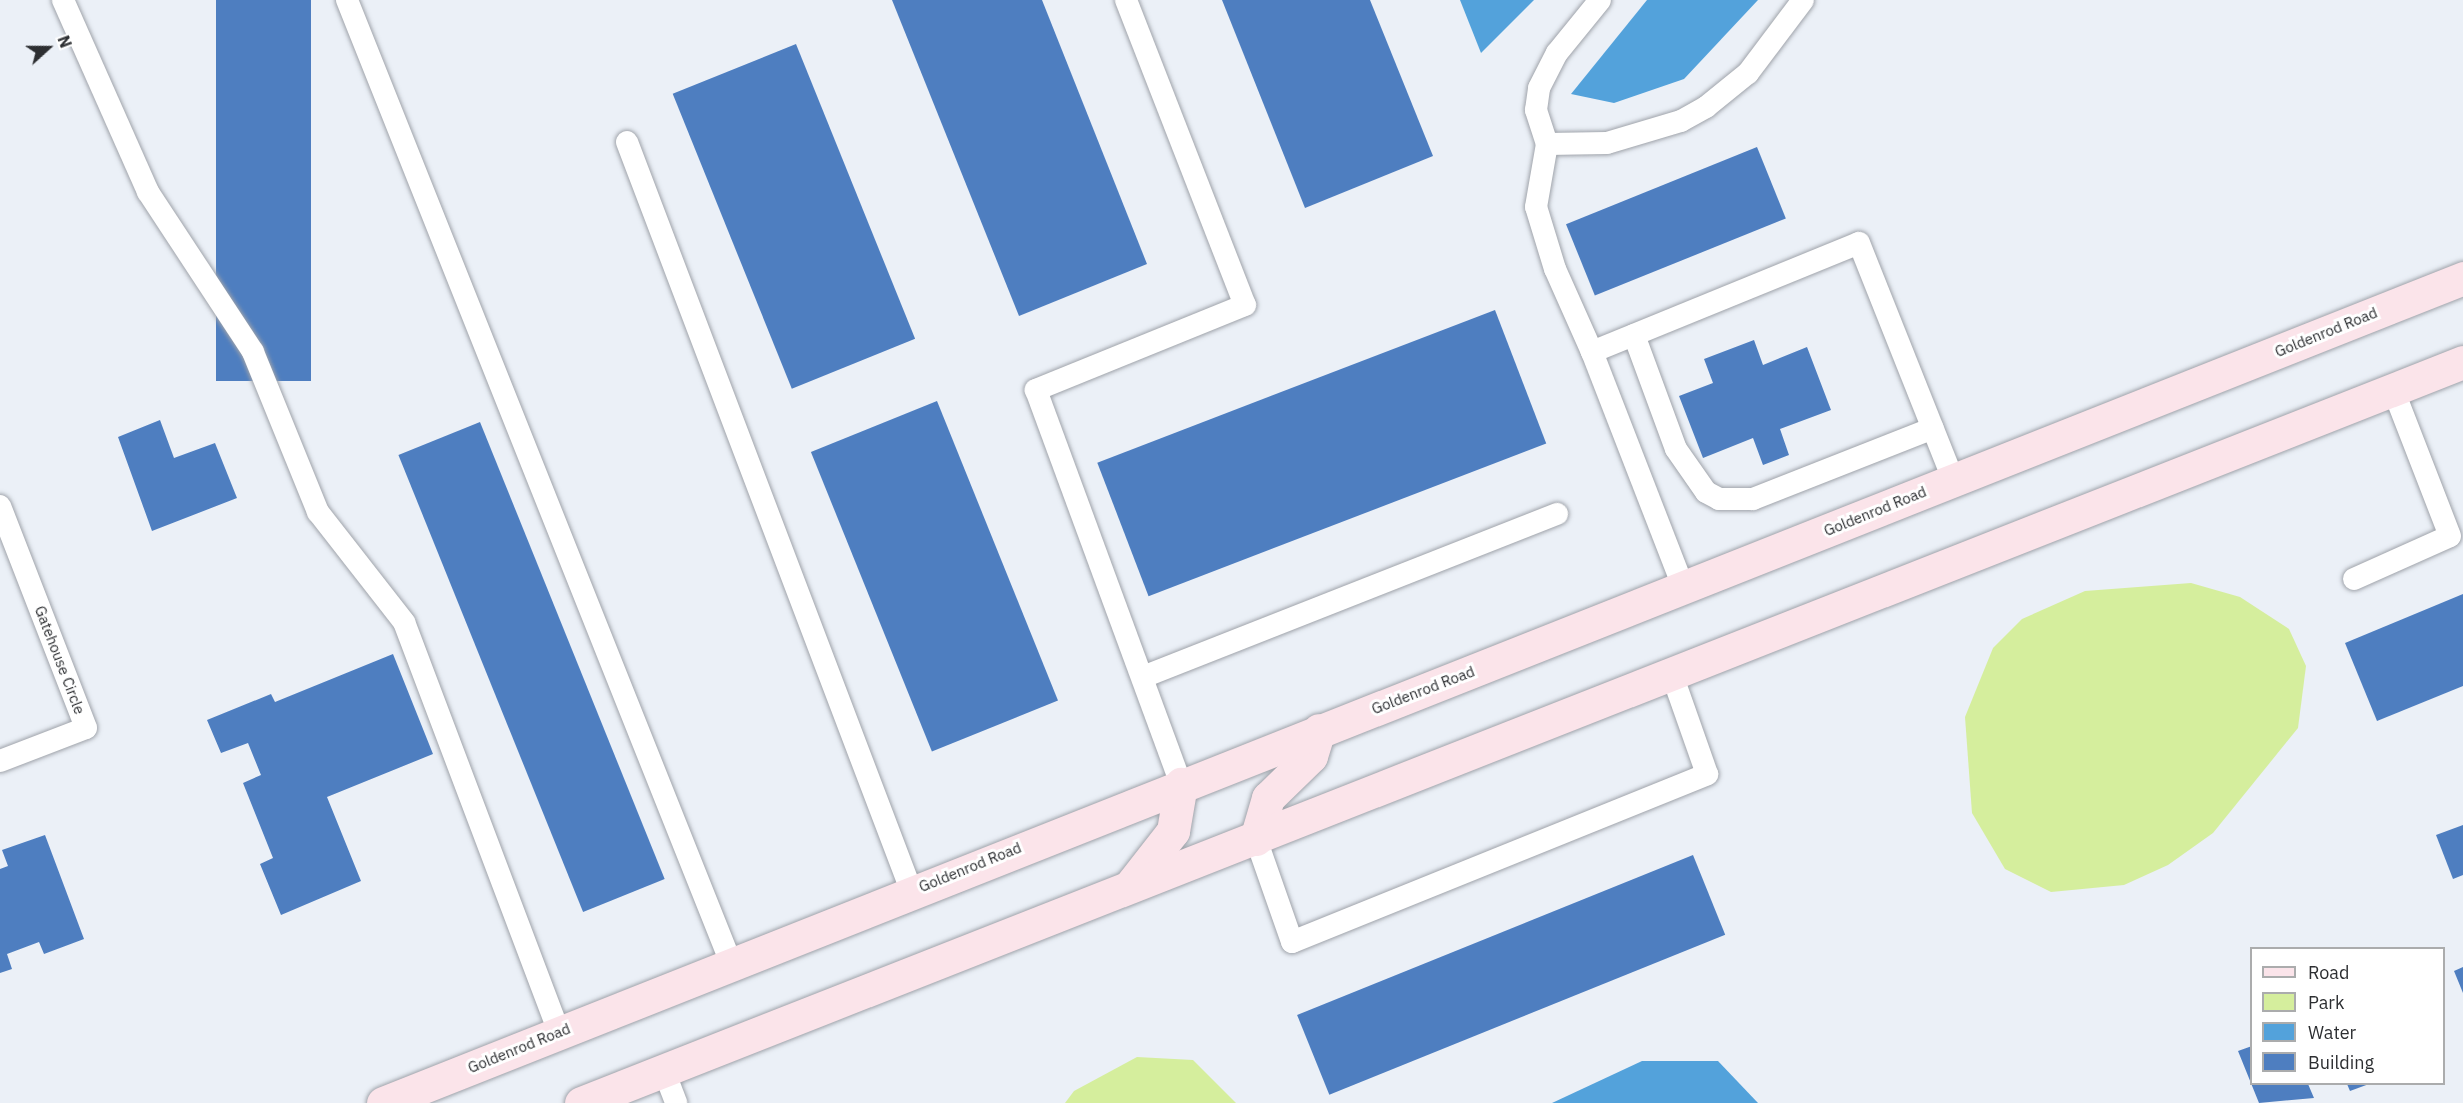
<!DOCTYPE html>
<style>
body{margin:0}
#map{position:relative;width:2463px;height:1103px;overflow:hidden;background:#ebf0f7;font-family:"IBM Plex Sans",sans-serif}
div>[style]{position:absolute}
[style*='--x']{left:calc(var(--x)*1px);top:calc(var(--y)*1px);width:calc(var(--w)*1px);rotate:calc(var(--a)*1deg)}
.green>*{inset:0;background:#d5ee9d}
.water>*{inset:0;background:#53a2db}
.building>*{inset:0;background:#4e7ec0;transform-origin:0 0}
.roads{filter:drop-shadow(0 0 2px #9fa3aa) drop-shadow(0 0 2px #9fa3aa)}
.lane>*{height:22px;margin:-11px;padding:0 11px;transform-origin:11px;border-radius:11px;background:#fff}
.secondary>*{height:33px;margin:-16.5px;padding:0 16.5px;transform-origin:16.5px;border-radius:16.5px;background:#fbe4ea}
span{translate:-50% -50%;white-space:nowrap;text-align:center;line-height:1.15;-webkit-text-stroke:6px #fff;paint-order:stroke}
.street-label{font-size:15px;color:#2d2f32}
.legend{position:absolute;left:2250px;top:947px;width:195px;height:138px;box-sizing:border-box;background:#fff;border:2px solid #abacad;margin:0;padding:8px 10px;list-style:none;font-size:18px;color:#2d2f32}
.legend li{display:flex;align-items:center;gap:12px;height:30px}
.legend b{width:30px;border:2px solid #abacad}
.north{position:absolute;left:18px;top:18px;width:60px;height:60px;-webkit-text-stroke:4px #fff;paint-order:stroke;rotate:69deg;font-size:16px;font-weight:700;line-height:24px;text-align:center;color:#2d2f32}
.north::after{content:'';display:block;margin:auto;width:21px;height:27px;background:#2d2f32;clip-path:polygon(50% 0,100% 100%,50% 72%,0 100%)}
</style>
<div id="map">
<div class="green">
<div style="clip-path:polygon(2191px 583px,2240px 597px,2289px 629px,2306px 666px,2298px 728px,2213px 833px,2168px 865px,2124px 885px,2051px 892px,2005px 869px,1972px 813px,1965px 717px,1993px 648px,2022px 619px,2085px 591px)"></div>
<div style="clip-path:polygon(1137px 1057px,1193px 1060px,1236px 1103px,1065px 1103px,1074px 1091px)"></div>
</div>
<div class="water">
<div style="clip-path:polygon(1460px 0,1534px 0,1481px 53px)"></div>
<div style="clip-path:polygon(1647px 0,1758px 0,1684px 79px,1614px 103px,1571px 94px)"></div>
<div style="clip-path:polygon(1642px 1061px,1718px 1061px,1758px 1103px,1552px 1103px)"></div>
</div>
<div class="building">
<div style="left:216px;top:0;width:95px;height:381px"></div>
<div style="clip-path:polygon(892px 0,1042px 0,1147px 264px,1019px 316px)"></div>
<div style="clip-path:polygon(1222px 0,1370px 0,1433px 156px,1305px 208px)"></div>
<div style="left:796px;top:44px;width:318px;height:133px;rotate:68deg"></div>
<div style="left:1757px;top:147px;width:77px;height:206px;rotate:68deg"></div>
<div style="left:1495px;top:310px;width:143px;height:426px;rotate:69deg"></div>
<div style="clip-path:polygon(1754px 340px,1763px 365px,1807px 347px,1831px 410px,1780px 429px,1789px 455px,1763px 465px,1753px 438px,1703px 458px,1679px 396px,1713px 383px,1704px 359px)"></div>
<div style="left:937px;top:401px;width:323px;height:136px;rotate:68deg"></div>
<div style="clip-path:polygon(160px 420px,174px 458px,215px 443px,237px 498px,152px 531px,118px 437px)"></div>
<div style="left:480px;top:422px;width:493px;height:88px;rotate:68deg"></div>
<div style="clip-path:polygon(2463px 594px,2463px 686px,2377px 721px,2345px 643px)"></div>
<div style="clip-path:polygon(393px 654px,433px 754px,327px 797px,361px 881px,281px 915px,260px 864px,273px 858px,243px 783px,261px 775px,248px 743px,221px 753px,207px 720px,271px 694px,275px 702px)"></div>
<div style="clip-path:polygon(2463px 825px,2463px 875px,2453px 879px,2436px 835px)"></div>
<div style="clip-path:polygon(45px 835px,84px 939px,44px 954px,39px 942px,7px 954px,12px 969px,0 973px,0 869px,8px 866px,2px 850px)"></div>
<div style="left:1693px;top:855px;width:86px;height:427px;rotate:68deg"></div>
<div style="clip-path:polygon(2463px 967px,2463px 993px,2454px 971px)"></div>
<div style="clip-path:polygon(2252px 1046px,2252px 1084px,2308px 1084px,2314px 1098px,2259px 1103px,2238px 1051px)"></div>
<div style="clip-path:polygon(2347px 1084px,2369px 1084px,2350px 1091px)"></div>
</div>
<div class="roads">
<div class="lane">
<div style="--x:63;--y:0;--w:210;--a:66.1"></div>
<div style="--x:148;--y:192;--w:191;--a:56.7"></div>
<div style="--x:253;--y:352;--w:173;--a:67.9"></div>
<div style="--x:318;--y:512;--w:140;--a:52"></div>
<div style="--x:404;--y:622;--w:438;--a:69.3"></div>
<div style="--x:347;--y:0;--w:1037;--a:68.26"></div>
<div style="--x:1126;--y:0;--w:327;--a:68.7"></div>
<div style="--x:1245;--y:305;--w:226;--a:157.9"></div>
<div style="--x:1036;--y:390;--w:420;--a:69.8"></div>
<div style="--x:627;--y:142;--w:800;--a:69.21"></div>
<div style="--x:1547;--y:144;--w:60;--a:-1"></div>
<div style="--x:1607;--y:143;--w:77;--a:-16.6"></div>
<div style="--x:1681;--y:121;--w:29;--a:-29"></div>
<div style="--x:1706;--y:107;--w:54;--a:-39"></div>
<div style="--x:1748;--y:73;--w:91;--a:-53"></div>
<div style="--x:1634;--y:335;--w:121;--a:69.8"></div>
<div style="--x:1676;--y:449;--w:52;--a:55.1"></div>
<div style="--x:1706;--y:492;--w:15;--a:28"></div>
<div style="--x:1719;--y:499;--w:34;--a:0"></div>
<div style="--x:1753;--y:499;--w:193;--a:-21.5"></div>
<div style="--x:1592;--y:352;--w:91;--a:-114"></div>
<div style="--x:1555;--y:269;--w:65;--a:-107"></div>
<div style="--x:1536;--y:207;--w:64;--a:-80.1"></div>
<div style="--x:1547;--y:144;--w:36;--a:-108"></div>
<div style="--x:1536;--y:110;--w:22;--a:-82"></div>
<div style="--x:1539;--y:88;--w:39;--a:-63"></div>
<div style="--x:1557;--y:53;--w:68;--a:-50.9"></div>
<div style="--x:0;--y:506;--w:238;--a:68.8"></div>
<div style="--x:86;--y:728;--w:92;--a:159"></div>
<div style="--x:2354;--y:579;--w:105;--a:-24.1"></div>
<div style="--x:2450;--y:536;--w:158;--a:-111.2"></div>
<div style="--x:1684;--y:589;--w:254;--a:-111.2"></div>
<div style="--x:1592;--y:352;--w:288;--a:-22.2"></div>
<div style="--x:1859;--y:243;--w:254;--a:68.3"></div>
<div style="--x:1143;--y:677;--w:445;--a:-21.5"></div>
<div style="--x:1256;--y:839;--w:109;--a:70.7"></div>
<div style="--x:1292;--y:942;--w:448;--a:-22"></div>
<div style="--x:1707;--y:774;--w:108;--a:-109.4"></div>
<div style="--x:664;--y:1071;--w:34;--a:69"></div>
</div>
<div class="secondary">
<div style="--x:1256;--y:839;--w:43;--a:-73.7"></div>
<div style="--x:1268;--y:798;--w:60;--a:-44.3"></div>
<div style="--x:1311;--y:756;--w:27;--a:-73"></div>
<div style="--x:1130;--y:886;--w:70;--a:-52"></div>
<div style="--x:1173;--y:831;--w:48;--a:-80.3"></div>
<div style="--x:383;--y:1103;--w:2238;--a:-21.63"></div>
<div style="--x:581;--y:1103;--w:2023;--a:-21.49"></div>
</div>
</div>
<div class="street-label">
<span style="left:2326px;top:332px;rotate:-22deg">Goldenrod Road</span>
<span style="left:1875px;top:511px;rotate:-22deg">Goldenrod Road</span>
<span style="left:60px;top:660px;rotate:69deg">Gatehouse Circle</span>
<span style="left:1423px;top:690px;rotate:-21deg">Goldenrod Road</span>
<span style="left:970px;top:867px;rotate:-22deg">Goldenrod Road</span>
<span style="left:519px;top:1048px;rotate:-22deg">Goldenrod Road</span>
</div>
<ul class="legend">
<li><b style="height:8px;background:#fbe4ea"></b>Road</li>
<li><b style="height:16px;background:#d5ee9d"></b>Park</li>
<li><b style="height:16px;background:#53a2db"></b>Water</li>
<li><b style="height:16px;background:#4e7ec0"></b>Building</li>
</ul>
<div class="north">N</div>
</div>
